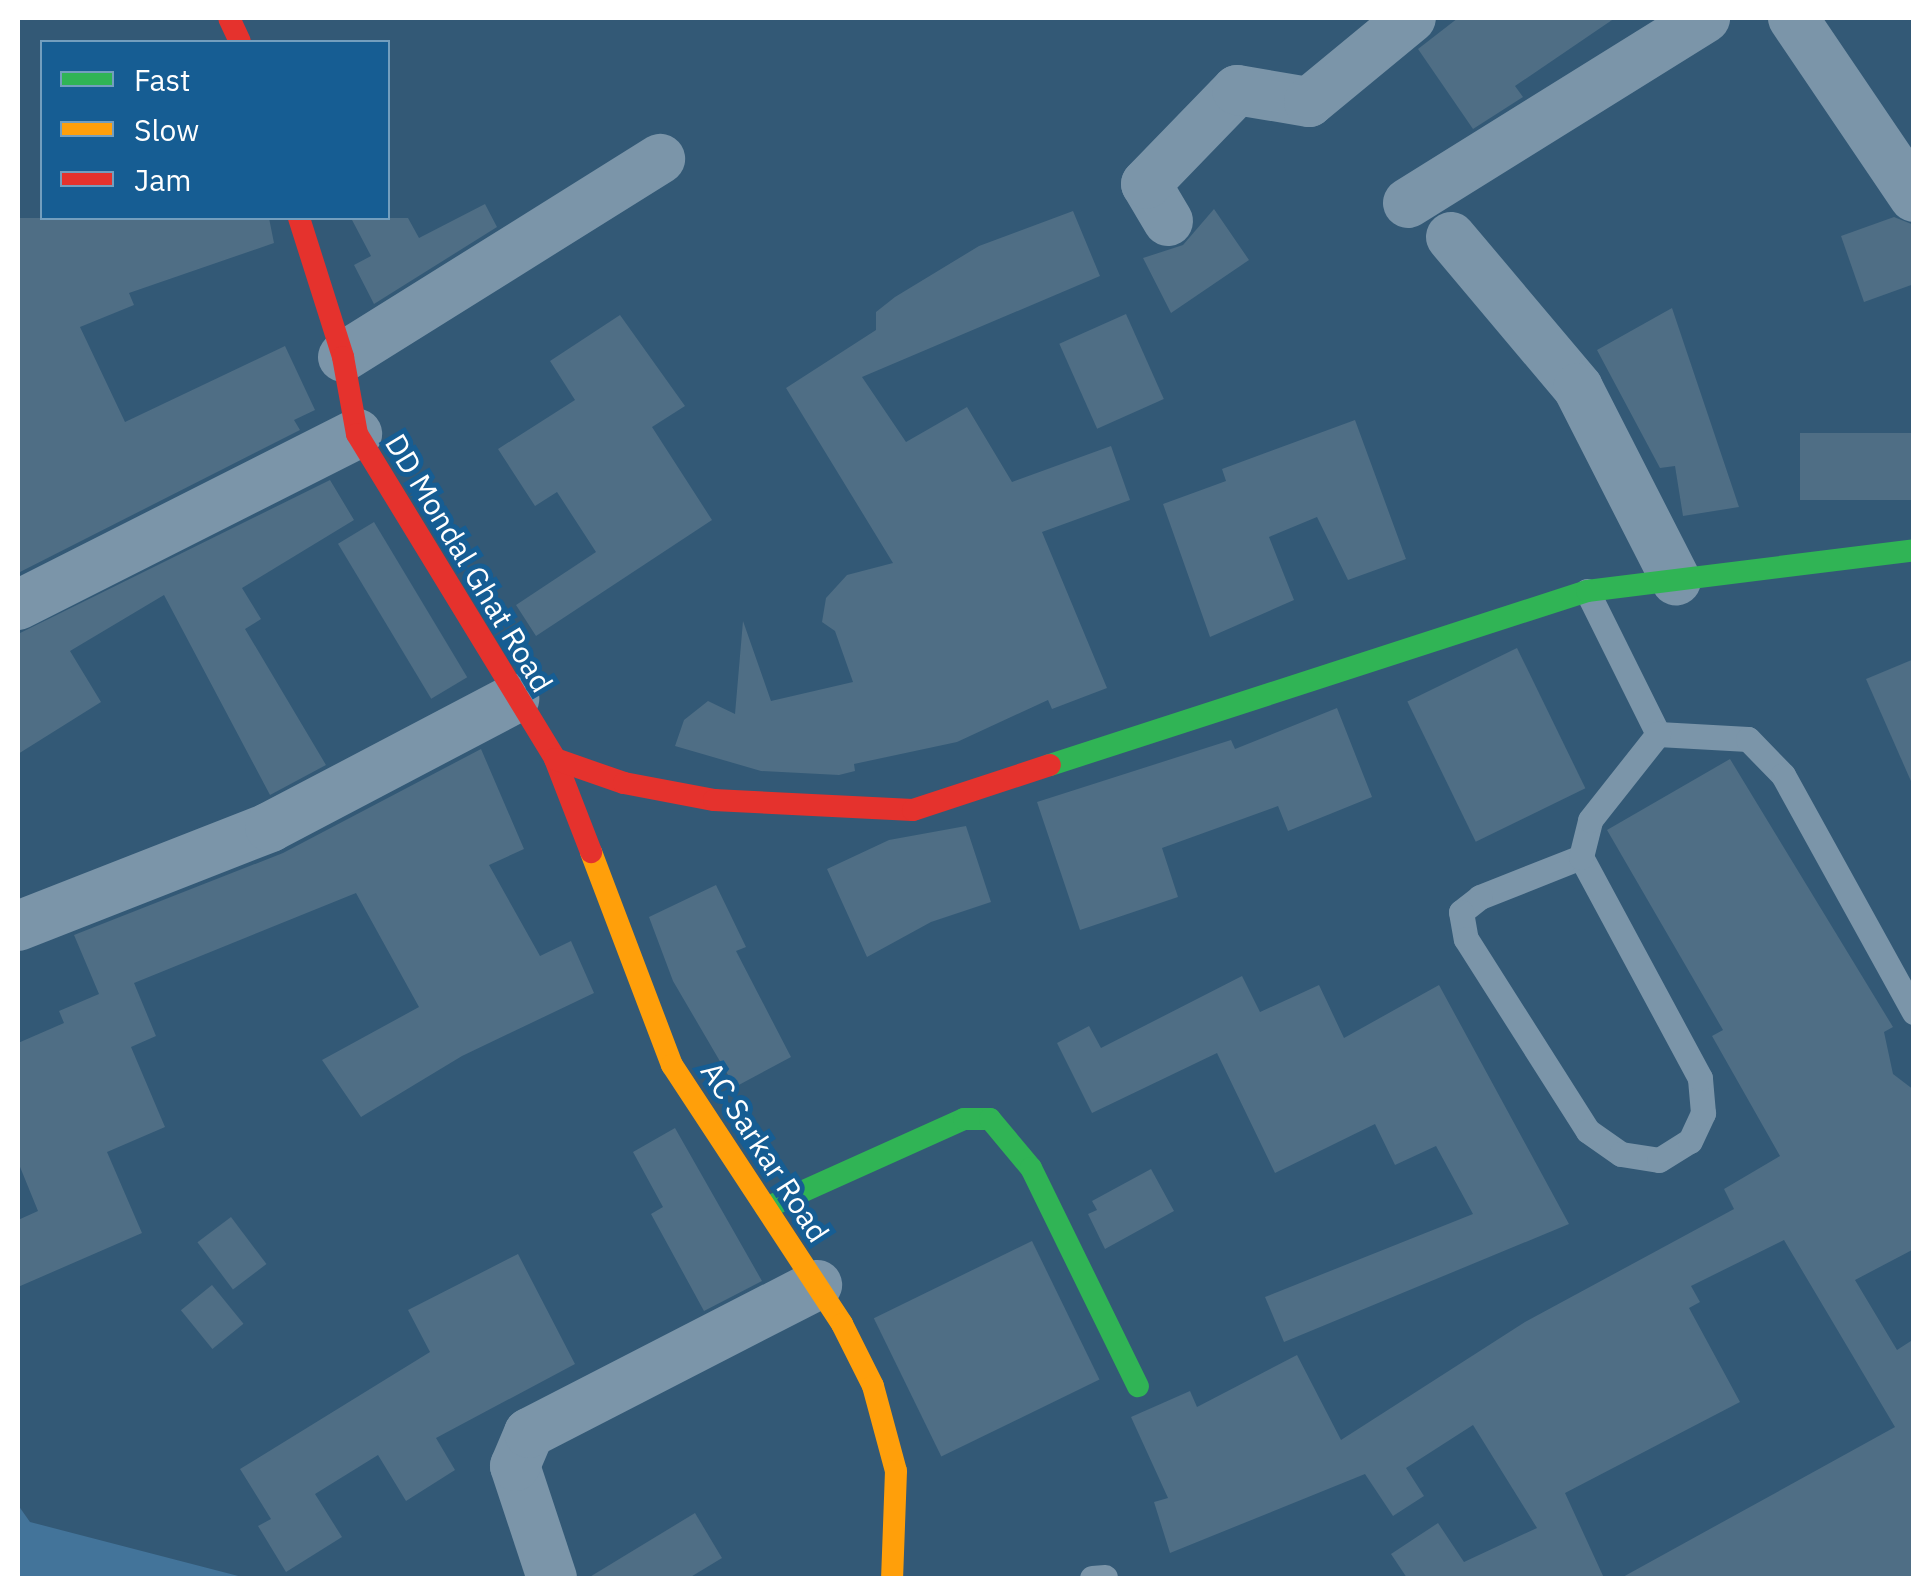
<!DOCTYPE html>
<style>
body{margin:0}
#map{position:relative;width:1931px;height:1596px;overflow:hidden;background:#335976;font-family:"IBM Plex Sans",sans-serif}
div>[style]{position:absolute}
[style*='--x']{left:calc(var(--x)*1px);top:calc(var(--y)*1px);width:calc(var(--w)*1px);rotate:calc(var(--a)*1deg)}
.water>*{inset:0;background:#43749a}
.building>*{inset:0;background:#4f6e85;transform-origin:0 0}
.lane>*{height:25px;margin:-12.5px;padding:0 12.5px;transform-origin:12.5px;border-radius:12.5px;background:#7b95a9}
.street>*{height:50px;margin:-25px;padding:0 25px;transform-origin:25px;border-radius:25px;background:#7b95a9}
.fast>*{height:22px;margin:-11px;padding:0 11px;transform-origin:11px;border-radius:11px;background:#30b455}
.slow>*{height:22px;margin:-11px;padding:0 11px;transform-origin:11px;border-radius:11px;background:#ff9f0a}
.jam>*{height:22px;margin:-11px;padding:0 11px;transform-origin:11px;border-radius:11px;background:#e5322d}
span{translate:-50% -50%;white-space:nowrap;text-align:center;line-height:1.15;-webkit-text-stroke:10px #165d93;paint-order:stroke}
.street-label{font-size:30px;color:#fff}
.frame{position:absolute;inset:0;border:20px solid #fff;pointer-events:none}
.legend{position:absolute;left:40px;top:40px;width:350px;height:180px;box-sizing:border-box;background:#165d93;border:2px solid #739ebe;margin:0;padding:12px 18px;list-style:none;font-size:30px;color:#fff}
.legend li{display:flex;align-items:center;gap:20px;height:50px}
.legend b{width:50px;border:2px solid #739ebe}
</style>
<div id="map">
<div class="water">
<div style="clip-path:polygon(18px 1505px,30px 1522px,246px 1578px,18px 1578px)"></div>
</div>
<div class="building">
<div style="clip-path:polygon(1458px 18px,1615px 18px,1515px 86px,1523px 97px,1473px 129px,1418px 49px)"></div>
<div style="clip-path:polygon(485px 204px,497px 227px,374px 304px,354px 265px,371px 256px,351px 218px,408px 218px,419px 238px)"></div>
<div style="clip-path:polygon(1214px 209px,1249px 260px,1171px 313px,1143px 258px,1183px 245px)"></div>
<div style="clip-path:polygon(1073px 211px,1100px 276px,862px 377px,906px 442px,967px 407px,1012px 482px,1111px 446px,1130px 500px,1042px 532px,1107px 688px,1052px 709px,1048px 700px,957px 742px,854px 764px,855px 771px,839px 775px,761px 771px,675px 746px,684px 720px,708px 701px,735px 714px,743px 621px,771px 701px,853px 682px,835px 631px,822px 622px,826px 598px,847px 575px,893px 563px,786px 388px,876px 330px,876px 312px,895px 297px,979px 246px)"></div>
<div style="clip-path:polygon(1894px 217px,1914px 225px,1914px 284px,1864px 302px,1841px 236px)"></div>
<div style="clip-path:polygon(18px 218px,269px 218px,274px 243px,129px 293px,134px 305px,80px 327px,125px 422px,285px 346px,315px 410px,294px 420px,300px 430px,18px 573px)"></div>
<div style="clip-path:polygon(1672px 308px,1739px 507px,1683px 516px,1675px 466px,1660px 468px,1597px 350px)"></div>
<div style="left:1126px;top:314px;width:93px;height:73px;rotate:66deg"></div>
<div style="clip-path:polygon(620px 315px,685px 406px,652px 427px,712px 520px,536px 636px,516px 605px,596px 552px,557px 492px,535px 506px,498px 449px,575px 400px,550px 361px)"></div>
<div style="clip-path:polygon(1355px 420px,1406px 559px,1348px 580px,1317px 517px,1269px 537px,1294px 600px,1210px 637px,1163px 504px,1226px 481px,1222px 469px)"></div>
<div style="left:1914px;top:433px;width:67px;height:114px;rotate:90deg"></div>
<div style="clip-path:polygon(330px 480px,354px 520px,242px 588px,261px 619px,245px 629px,326px 765px,270px 795px,164px 595px,70px 651px,101px 702px,18px 754px,18px 634px)"></div>
<div style="left:374px;top:522px;width:181px;height:42px;rotate:59deg"></div>
<div style="left:1517px;top:648px;width:156px;height:122px;rotate:64deg"></div>
<div style="clip-path:polygon(1914px 659px,1914px 788px,1866px 679px)"></div>
<div style="clip-path:polygon(1337px 708px,1372px 797px,1288px 831px,1278px 806px,1162px 848px,1178px 897px,1080px 930px,1037px 802px,1231px 740px,1235px 749px)"></div>
<div style="clip-path:polygon(481px 749px,524px 849px,489px 865px,540px 956px,571px 941px,594px 993px,462px 1056px,361px 1117px,322px 1060px,419px 1007px,356px 893px,134px 983px,156px 1036px,131px 1047px,165px 1127px,107px 1152px,142px 1233px,18px 1287px,18px 1220px,38px 1211px,18px 1162px,18px 1043px,64px 1023px,59px 1011px,99px 994px,74px 935px,283px 853px)"></div>
<div style="clip-path:polygon(1730px 759px,1893px 1027px,1884px 1032px,1893px 1074px,1914px 1090px,1914px 1249px,1855px 1280px,1897px 1350px,1914px 1339px,1914px 1578px,1621px 1578px,1895px 1427px,1784px 1240px,1691px 1286px,1700px 1302px,1689px 1308px,1740px 1402px,1565px 1493px,1604px 1578px,1407px 1578px,1391px 1554px,1438px 1523px,1464px 1562px,1537px 1528px,1473px 1425px,1406px 1468px,1424px 1496px,1393px 1516px,1365px 1474px,1170px 1553px,1154px 1502px,1168px 1498px,1131px 1417px,1190px 1391px,1197px 1407px,1297px 1355px,1341px 1440px,1525px 1322px,1734px 1209px,1724px 1189px,1780px 1156px,1712px 1036px,1723px 1030px,1607px 830px)"></div>
<div style="clip-path:polygon(966px 826px,991px 902px,931px 922px,867px 957px,827px 869px,889px 840px)"></div>
<div style="clip-path:polygon(716px 885px,746px 947px,736px 951px,791px 1057px,735px 1087px,673px 981px,649px 917px)"></div>
<div style="clip-path:polygon(1242px 976px,1260px 1012px,1319px 985px,1344px 1038px,1439px 985px,1569px 1224px,1284px 1342px,1265px 1297px,1473px 1214px,1436px 1146px,1395px 1165px,1375px 1124px,1275px 1173px,1217px 1053px,1092px 1113px,1057px 1043px,1089px 1026px,1101px 1048px)"></div>
<div style="clip-path:polygon(675px 1128px,762px 1281px,704px 1311px,651px 1214px,663px 1207px,633px 1152px)"></div>
<div style="clip-path:polygon(1151px 1169px,1174px 1211px,1105px 1249px,1088px 1214px,1097px 1210px,1092px 1201px)"></div>
<div style="left:231px;top:1217px;width:59px;height:42px;rotate:53deg"></div>
<div style="left:1032px;top:1241px;width:154px;height:176px;rotate:64deg"></div>
<div style="clip-path:polygon(518px 1254px,575px 1364px,436px 1438px,455px 1470px,406px 1501px,378px 1455px,315px 1494px,342px 1537px,286px 1572px,258px 1526px,271px 1519px,240px 1469px,430px 1352px,408px 1310px)"></div>
<div style="left:212px;top:1285px;width:50px;height:40px;rotate:51deg"></div>
<div style="clip-path:polygon(695px 1513px,722px 1558px,689px 1578px,588px 1578px)"></div>
</div>
<div class="lane">
<div style="--x:1587;--y:591;--w:160;--a:63.6"></div>
<div style="--x:1658;--y:734;--w:90;--a:3.2"></div>
<div style="--x:1748;--y:739;--w:50;--a:45.8"></div>
<div style="--x:1783;--y:775;--w:271;--a:61.1"></div>
<div style="--x:1581;--y:857;--w:109;--a:158.4"></div>
<div style="--x:1480;--y:897;--w:24;--a:142"></div>
<div style="--x:1461;--y:912;--w:27;--a:80"></div>
<div style="--x:1466;--y:939;--w:227;--a:57.6"></div>
<div style="--x:1588;--y:1131;--w:40;--a:34.9"></div>
<div style="--x:1621;--y:1154;--w:38;--a:9"></div>
<div style="--x:1659;--y:1160;--w:36;--a:-32"></div>
<div style="--x:1690;--y:1141;--w:31;--a:-65"></div>
<div style="--x:1703;--y:1113;--w:35;--a:-95"></div>
<div style="--x:1700;--y:1078;--w:251;--a:-118.3"></div>
<div style="--x:1581;--y:857;--w:38;--a:-76"></div>
<div style="--x:1590;--y:820;--w:110;--a:-51.7"></div>
<div style="--x:1092;--y:1578;--w:13;--a:-4"></div>
</div>
<div class="street">
<div style="--x:1793;--y:18;--w:216;--a:55.9"></div>
<div style="--x:1408;--y:203;--w:350;--a:-31.9"></div>
<div style="--x:1168;--y:221;--w:43;--a:-120.7"></div>
<div style="--x:1146;--y:184;--w:131;--a:-45.9"></div>
<div style="--x:1237;--y:90;--w:73;--a:9.5"></div>
<div style="--x:1309;--y:102;--w:132;--a:-39.5"></div>
<div style="--x:1451;--y:237;--w:197;--a:49.9"></div>
<div style="--x:1578;--y:388;--w:216;--a:63"></div>
<div style="--x:343;--y:357;--w:374;--a:-32"></div>
<div style="--x:18;--y:605;--w:380;--a:-26.8"></div>
<div style="--x:18;--y:926;--w:271;--a:-21.4"></div>
<div style="--x:270;--y:827;--w:276;--a:-27.7"></div>
<div style="--x:552;--y:1578;--w:118;--a:-108.3"></div>
<div style="--x:515;--y:1466;--w:36;--a:-67"></div>
<div style="--x:529;--y:1433;--w:324;--a:-27.2"></div>
</div>
<div class="fast">
<div style="--x:1050;--y:765;--w:564;--a:-17.95"></div>
<div style="--x:1587;--y:591;--w:330;--a:-7.1"></div>
<div style="--x:766;--y:1208;--w:217;--a:-24.2"></div>
<div style="--x:964;--y:1119;--w:26;--a:0"></div>
<div style="--x:990;--y:1119;--w:64;--a:50.1"></div>
<div style="--x:1031;--y:1168;--w:243;--a:63.9"></div>
</div>
<div class="slow">
<div style="--x:591;--y:852;--w:228;--a:69.2"></div>
<div style="--x:672;--y:1065;--w:310;--a:56.7"></div>
<div style="--x:842;--y:1324;--w:69;--a:63.4"></div>
<div style="--x:873;--y:1386;--w:88;--a:74.9"></div>
<div style="--x:896;--y:1471;--w:107;--a:92.1"></div>
</div>
<div class="jam">
<div style="--x:229;--y:18;--w:26;--a:65"></div>
<div style="--x:299;--y:218;--w:146;--a:72.4"></div>
<div style="--x:343;--y:357;--w:78;--a:79.7"></div>
<div style="--x:357;--y:434;--w:381;--a:58.6"></div>
<div style="--x:555;--y:759;--w:100;--a:68.8"></div>
<div style="--x:555;--y:759;--w:73;--a:19.2"></div>
<div style="--x:624;--y:783;--w:92;--a:10.7"></div>
<div style="--x:714;--y:800;--w:199;--a:2.9"></div>
<div style="--x:913;--y:810;--w:144;--a:-18.2"></div>
</div>
<div class="street-label">
<span style="left:469px;top:563px;rotate:59deg">DD Mondal Ghat Road</span>
<span style="left:765px;top:1152px;rotate:57deg">AC Sarkar Road</span>
</div>
<div class="frame"></div>
<ul class="legend">
<li><b style="height:12px;background:#30b455"></b>Fast</li>
<li><b style="height:12px;background:#ff9f0a"></b>Slow</li>
<li><b style="height:12px;background:#e5322d"></b>Jam</li>
</ul>
</div>
